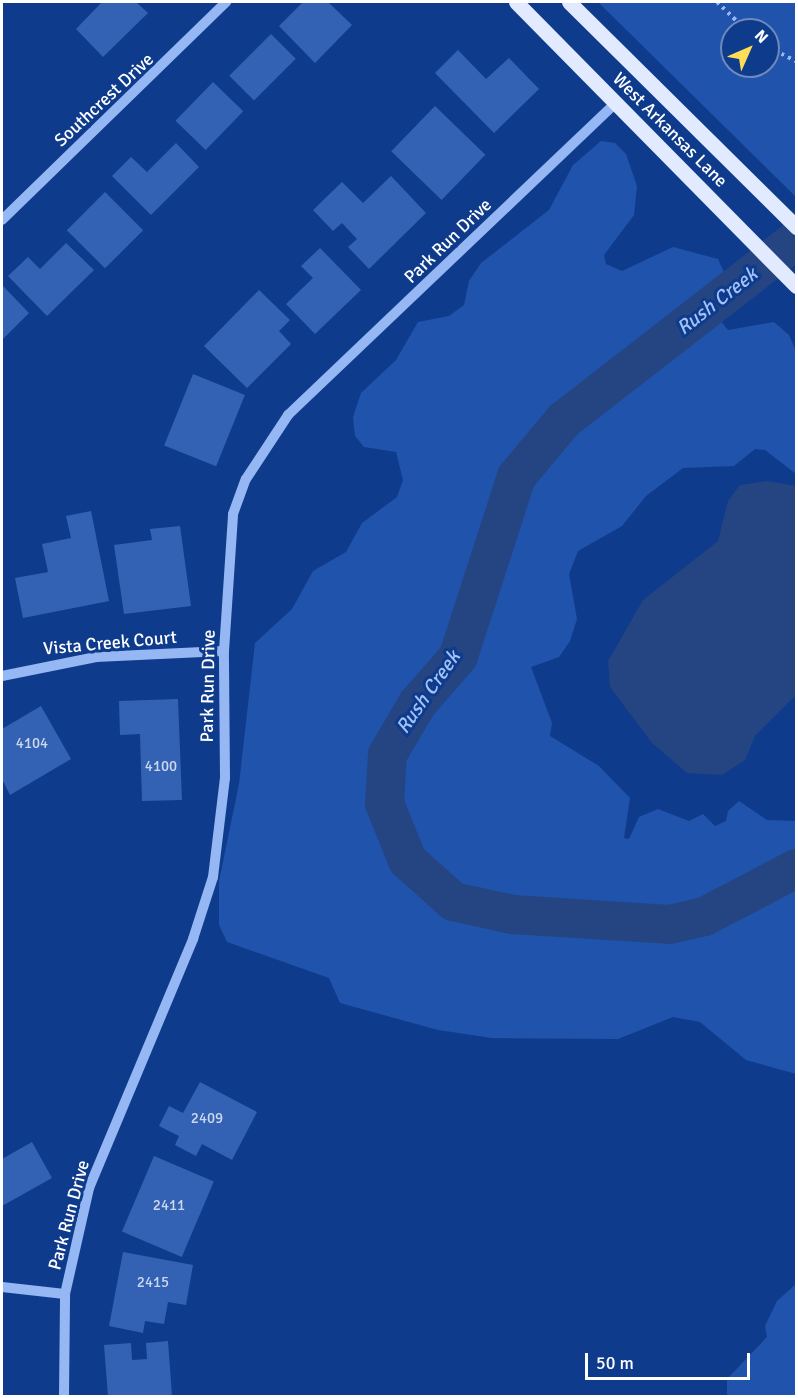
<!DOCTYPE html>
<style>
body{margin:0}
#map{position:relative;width:798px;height:1398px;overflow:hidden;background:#0f3b8c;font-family:Signika,sans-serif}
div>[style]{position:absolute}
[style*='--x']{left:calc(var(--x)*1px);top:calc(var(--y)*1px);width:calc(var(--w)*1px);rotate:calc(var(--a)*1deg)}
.green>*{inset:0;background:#2053ac}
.water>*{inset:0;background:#244581}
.river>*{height:39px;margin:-19.5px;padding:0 19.5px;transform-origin:19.5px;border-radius:19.5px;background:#244581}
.building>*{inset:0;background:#3362b4;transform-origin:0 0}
.path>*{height:4px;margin-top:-2px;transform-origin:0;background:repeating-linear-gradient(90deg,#95b7f3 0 3px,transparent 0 7.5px)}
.minor>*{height:10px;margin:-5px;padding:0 5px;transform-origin:5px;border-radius:5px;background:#95b7f3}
.major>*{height:15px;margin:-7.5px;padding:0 7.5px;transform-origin:7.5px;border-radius:7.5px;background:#e1eaff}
span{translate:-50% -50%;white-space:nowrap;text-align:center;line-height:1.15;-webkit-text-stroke:6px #0f3b8c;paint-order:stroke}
.number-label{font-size:15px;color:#ccd8ec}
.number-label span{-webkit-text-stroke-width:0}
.street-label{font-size:18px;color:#fff}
.water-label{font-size:20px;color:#a1c2fa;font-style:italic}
.frame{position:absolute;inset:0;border:3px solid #fff;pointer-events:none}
.north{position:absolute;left:720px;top:18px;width:60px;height:60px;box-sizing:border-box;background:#0f3b8c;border:2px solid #6f89ba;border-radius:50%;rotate:45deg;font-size:16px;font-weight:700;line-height:24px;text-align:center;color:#fff}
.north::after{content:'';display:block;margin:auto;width:21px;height:27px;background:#ffdd57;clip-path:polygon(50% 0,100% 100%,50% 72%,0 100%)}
.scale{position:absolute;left:585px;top:1353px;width:165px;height:27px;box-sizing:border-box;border:3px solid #fff;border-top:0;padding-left:8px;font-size:18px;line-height:21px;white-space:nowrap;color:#fff;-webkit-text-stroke:4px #0f3b8c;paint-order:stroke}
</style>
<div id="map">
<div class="green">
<div style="clip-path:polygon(evenodd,598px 2px,796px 2px,796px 197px,598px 2px,732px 30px,768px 30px,768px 66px,732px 66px,732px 30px)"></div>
<div style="clip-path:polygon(601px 141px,615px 143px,626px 154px,637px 186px,634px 215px,604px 255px,606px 264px,622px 271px,673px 247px,718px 259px,727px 279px,719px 319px,728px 330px,774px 322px,789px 335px,796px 351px,796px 474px,765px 450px,755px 449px,734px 466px,683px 468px,646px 496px,622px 526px,578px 551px,569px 574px,577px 619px,570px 641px,559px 657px,531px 667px,552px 723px,550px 736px,599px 766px,630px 798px,624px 838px,629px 839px,639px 817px,658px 809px,689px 821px,703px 814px,715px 826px,726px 821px,728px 811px,739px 801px,767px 820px,796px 821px,796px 1074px,746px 1060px,700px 1022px,673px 1017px,618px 1039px,492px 1038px,438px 1030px,340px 1003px,329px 978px,227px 942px,219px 925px,219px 881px,239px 784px,255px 643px,292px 609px,313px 571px,346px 552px,362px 523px,397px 497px,403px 480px,396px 452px,364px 447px,355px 436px,353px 417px,361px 393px,396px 360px,418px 322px,449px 316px,464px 305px,469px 281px,481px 263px,549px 210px,573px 165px)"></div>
<div style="clip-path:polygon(796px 1284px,796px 1396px,727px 1396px,727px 1379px,767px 1337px,765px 1326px,777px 1301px)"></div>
</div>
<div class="water">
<div style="clip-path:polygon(767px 481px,796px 486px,796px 695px,755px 736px,745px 760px,722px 775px,687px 773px,652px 743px,610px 687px,608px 661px,643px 600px,718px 541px,728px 501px,740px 485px)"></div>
</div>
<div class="river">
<div style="--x:796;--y:239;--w:295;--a:142.2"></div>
<div style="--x:563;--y:420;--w:73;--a:130"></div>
<div style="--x:516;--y:476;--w:189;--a:107.9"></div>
<div style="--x:458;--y:656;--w:62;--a:131.1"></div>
<div style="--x:417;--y:703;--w:59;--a:120.5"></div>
<div style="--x:387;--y:754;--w:49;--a:93.5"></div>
<div style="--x:384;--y:803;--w:61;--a:68"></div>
<div style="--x:407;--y:860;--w:62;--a:41.7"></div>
<div style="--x:453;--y:901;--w:60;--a:12.4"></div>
<div style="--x:512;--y:914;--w:157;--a:3.6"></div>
<div style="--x:669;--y:924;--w:36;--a:-13"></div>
<div style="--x:704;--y:916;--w:104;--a:-27.6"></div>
</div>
<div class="building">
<div style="clip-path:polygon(102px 2px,136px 2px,148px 13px,103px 57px,76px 29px)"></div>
<div style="clip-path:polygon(303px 2px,328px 2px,352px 25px,315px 63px,279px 26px)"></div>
<div style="left:271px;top:34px;width:35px;height:59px;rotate:45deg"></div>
<div style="clip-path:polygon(458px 50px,486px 79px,509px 58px,539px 89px,494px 133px,435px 73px)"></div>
<div style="left:213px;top:82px;width:42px;height:54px;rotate:44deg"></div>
<div style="left:435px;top:106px;width:70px;height:63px;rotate:44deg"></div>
<div style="clip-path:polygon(176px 143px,199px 167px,151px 215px,112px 176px,131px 157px,147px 172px)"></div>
<div style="clip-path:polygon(391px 176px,426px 213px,369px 269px,348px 247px,357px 239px,342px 223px,333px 231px,313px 210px,342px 182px,363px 203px)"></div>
<div style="left:105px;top:192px;width:54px;height:54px;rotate:45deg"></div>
<div style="clip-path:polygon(66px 243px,94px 270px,47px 316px,8px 276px,28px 257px,40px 269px)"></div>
<div style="clip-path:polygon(320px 248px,361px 290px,315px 334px,286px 304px,313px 278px,301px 266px)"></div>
<div style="clip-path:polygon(2px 285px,29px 313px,2px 340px)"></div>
<div style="clip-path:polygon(259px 290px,290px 320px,279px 331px,291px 344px,247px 388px,204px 346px)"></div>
<div style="left:193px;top:374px;width:56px;height:77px;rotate:22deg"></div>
<div style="clip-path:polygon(91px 511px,109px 601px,23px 618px,15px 578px,48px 572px,42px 544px,71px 538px,66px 516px)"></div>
<div style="clip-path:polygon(180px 526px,191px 606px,124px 614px,114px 545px,152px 540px,150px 529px)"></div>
<div style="clip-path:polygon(178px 699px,182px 800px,142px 801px,140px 734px,120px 735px,119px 701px)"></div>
<div style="clip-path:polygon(41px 706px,71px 759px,10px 795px,2px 779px,2px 729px)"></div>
<div style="clip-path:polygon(200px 1082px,257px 1112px,232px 1160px,202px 1144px,196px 1156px,175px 1145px,179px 1136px,159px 1126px,169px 1106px,183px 1113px)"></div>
<div style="clip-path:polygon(32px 1142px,52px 1178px,2px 1206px,2px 1159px)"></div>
<div style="left:154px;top:1156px;width:65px;height:82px;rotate:23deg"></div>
<div style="clip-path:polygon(123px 1252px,193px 1265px,186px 1305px,168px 1302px,164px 1324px,145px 1321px,143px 1333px,109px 1326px)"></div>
<div style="clip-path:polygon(168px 1341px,172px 1396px,108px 1396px,104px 1345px,131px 1343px,132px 1360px,147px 1359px,146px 1343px)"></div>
</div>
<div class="path">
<div style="--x:717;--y:2;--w:40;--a:44"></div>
<div style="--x:768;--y:47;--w:31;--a:27"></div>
</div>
<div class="minor">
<div style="--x:2;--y:220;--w:313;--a:-44.2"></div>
<div style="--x:2;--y:676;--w:96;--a:-11.4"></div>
<div style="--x:96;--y:657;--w:128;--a:-2.7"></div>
<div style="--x:2;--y:1287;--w:63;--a:6.3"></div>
<div style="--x:64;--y:1396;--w:102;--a:-89.4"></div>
<div style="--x:65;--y:1294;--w:109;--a:-77.2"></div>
<div style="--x:89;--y:1188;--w:270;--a:-67.3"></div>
<div style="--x:193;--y:939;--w:65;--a:-72.1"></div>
<div style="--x:213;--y:877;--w:100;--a:-83.1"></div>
<div style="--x:225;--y:778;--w:127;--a:-90.5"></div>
<div style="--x:224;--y:651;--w:137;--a:-86.2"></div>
<div style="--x:233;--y:514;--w:37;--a:-70"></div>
<div style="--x:246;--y:479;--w:77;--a:-56.7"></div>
<div style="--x:288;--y:415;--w:453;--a:-43.6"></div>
</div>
<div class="major">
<div style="--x:516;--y:2;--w:399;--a:45.4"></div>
<div style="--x:569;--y:2;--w:320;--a:44.7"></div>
</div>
<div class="number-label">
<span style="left:32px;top:744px">4104</span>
<span style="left:161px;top:767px">4100</span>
<span style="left:207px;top:1119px">2409</span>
<span style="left:169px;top:1206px">2411</span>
<span style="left:153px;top:1283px">2415</span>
</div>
<div class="street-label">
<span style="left:104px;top:100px;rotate:-43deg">Southcrest Drive</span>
<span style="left:670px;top:130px;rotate:45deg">West Arkansas Lane</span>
<span style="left:448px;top:241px;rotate:-44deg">Park Run Drive</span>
<span style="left:110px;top:643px;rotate:-5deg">Vista Creek Court</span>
<span style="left:208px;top:686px;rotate:-89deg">Park Run Drive</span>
<span style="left:69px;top:1215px;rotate:-75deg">Park Run Drive</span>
</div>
<div class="water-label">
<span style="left:717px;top:301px;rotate:-38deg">Rush Creek</span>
<span style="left:428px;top:692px;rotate:-55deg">Rush Creek</span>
</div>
<div class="frame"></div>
<div class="north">N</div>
<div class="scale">50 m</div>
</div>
